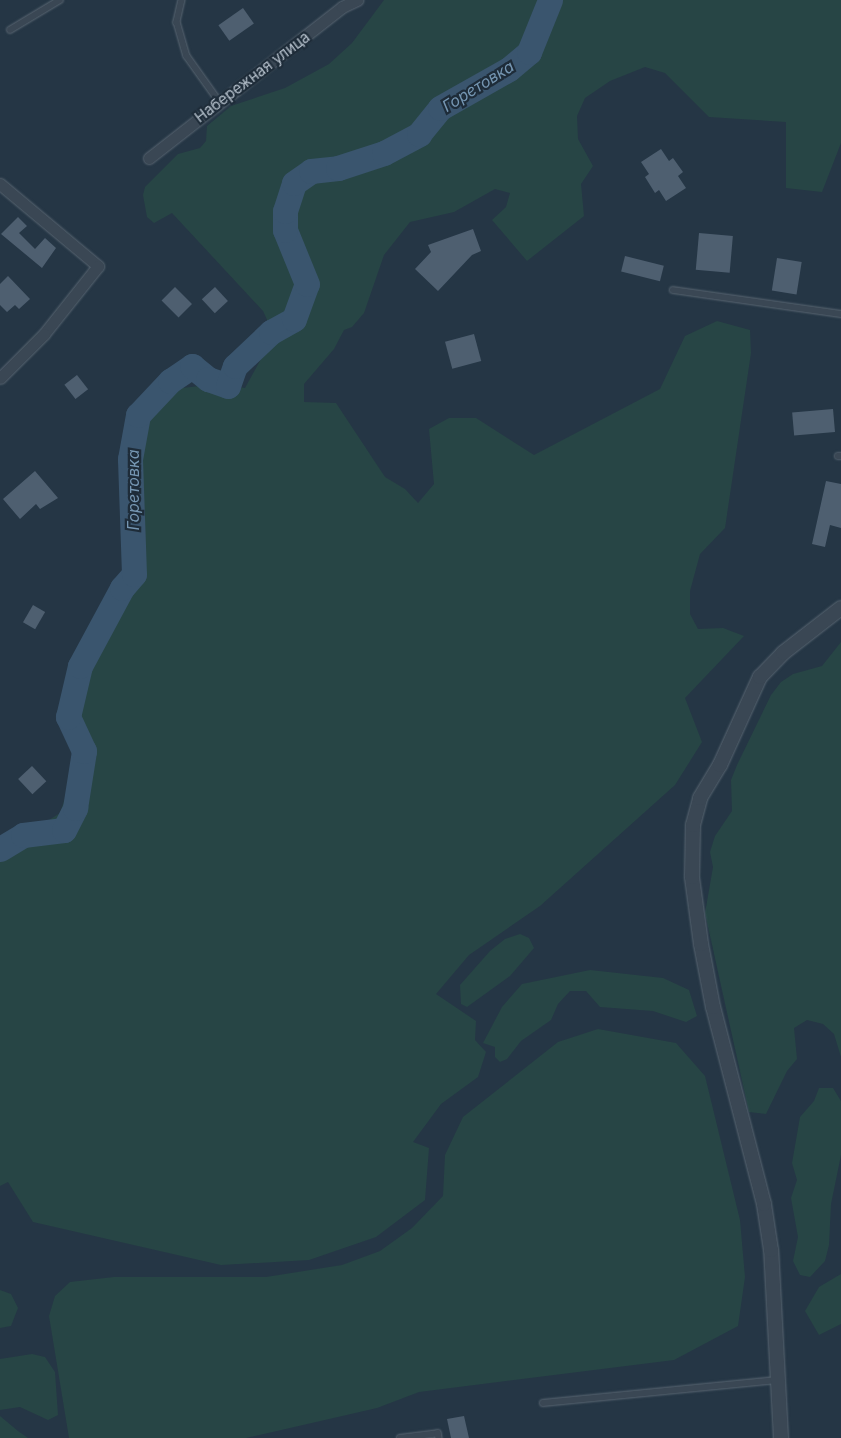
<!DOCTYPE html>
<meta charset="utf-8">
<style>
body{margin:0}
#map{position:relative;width:841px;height:1438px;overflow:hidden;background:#253645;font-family:Inter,sans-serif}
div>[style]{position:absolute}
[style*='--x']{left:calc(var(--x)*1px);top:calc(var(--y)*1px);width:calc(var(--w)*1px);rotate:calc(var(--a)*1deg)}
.green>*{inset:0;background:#274545}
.river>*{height:25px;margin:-12.5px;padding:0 12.5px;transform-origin:12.5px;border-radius:12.5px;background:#3a556e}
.building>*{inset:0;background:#4e5f70;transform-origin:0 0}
.roads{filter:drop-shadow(0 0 1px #586571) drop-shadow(0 0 1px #586571)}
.service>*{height:5.5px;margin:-2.75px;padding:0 2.75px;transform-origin:2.75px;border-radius:2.75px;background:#3a4754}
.minor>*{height:11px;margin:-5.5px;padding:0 5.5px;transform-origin:5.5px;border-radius:5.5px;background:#3a4754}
.tertiary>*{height:14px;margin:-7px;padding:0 7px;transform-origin:7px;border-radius:7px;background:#3a4754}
span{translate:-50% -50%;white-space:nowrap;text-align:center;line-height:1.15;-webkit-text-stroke:4.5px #1e2c39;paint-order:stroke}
.street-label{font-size:15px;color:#b7c2cd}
.water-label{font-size:16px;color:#7596b2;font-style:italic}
</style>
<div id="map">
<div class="green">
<div style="clip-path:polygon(384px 0,841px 0,841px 143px,822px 192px,786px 188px,786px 122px,709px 117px,665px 73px,645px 67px,610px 81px,585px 98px,577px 116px,578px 139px,593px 166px,581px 184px,584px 216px,527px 261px,492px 220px,506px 207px,510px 193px,495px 189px,454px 212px,410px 222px,384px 255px,364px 313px,352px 327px,344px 330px,334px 349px,304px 384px,304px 402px,336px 403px,385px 477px,405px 489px,418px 503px,434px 484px,429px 429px,449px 418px,476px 418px,534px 455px,660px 389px,685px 336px,717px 321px,750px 330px,751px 353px,725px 528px,700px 554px,690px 591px,690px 614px,698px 629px,723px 628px,744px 636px,685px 698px,702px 742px,675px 785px,540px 906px,469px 955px,436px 994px,476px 1021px,475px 1040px,486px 1052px,478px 1077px,441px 1104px,413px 1142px,429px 1148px,425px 1200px,376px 1237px,309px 1260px,221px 1265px,33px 1222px,8px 1182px,0 1186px,0 851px,60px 813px,72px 777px,79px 690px,90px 640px,103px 605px,133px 590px,142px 472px,140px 430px,153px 402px,182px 388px,218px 384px,245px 388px,266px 350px,276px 339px,263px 311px,172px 213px,154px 223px,147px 217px,143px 195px,145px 187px,178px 154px,200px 148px,206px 141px,207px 126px,231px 106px,285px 88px,329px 64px,352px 43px)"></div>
<div style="clip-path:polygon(841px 642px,841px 1057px,834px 1034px,823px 1024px,807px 1020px,794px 1028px,797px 1059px,787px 1071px,766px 1114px,749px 1112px,705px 913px,713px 867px,710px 852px,715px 836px,732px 811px,731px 780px,737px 765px,771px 695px,781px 682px,793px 674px,822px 666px)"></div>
<div style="clip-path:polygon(520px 934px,529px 938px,534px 948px,510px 976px,467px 1007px,461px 1004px,460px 985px,490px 951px,505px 939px)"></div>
<div style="clip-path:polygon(590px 970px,663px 978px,689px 990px,697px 1016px,686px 1022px,653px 1011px,600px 1007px,586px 991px,570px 991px,558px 1004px,551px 1020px,521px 1041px,507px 1059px,500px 1062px,495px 1057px,495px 1047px,483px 1043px,502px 1007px,522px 984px)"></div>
<div style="clip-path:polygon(598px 1029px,676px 1043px,705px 1076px,740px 1220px,745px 1277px,738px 1326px,674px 1360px,419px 1392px,377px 1408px,246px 1438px,69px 1438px,49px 1316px,55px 1296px,70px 1282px,114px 1277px,266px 1277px,342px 1265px,380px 1251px,412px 1228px,443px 1196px,445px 1155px,463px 1117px,558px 1042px)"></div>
<div style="clip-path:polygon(819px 1088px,833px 1088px,841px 1101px,841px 1155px,831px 1204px,829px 1245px,825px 1261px,810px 1277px,800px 1275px,793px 1261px,798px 1237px,791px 1198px,797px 1180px,792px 1163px,800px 1117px,814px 1101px)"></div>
<div style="clip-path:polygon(841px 1274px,841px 1324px,819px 1335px,805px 1311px,819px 1287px)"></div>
<div style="clip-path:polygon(0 1290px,11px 1294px,18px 1308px,11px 1326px,0 1328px)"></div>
<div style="clip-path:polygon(32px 1354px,45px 1357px,55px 1372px,58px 1415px,48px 1420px,20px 1407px,0 1410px,0 1359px)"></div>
<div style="clip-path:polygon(0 1416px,18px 1431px,28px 1438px,0 1438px)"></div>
</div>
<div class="river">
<div style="--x:0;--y:849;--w:27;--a:-31"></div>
<div style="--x:23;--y:835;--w:41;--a:-7"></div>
<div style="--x:64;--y:830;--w:25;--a:-63"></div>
<div style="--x:75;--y:808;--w:58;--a:-81"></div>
<div style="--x:84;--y:751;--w:38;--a:-115"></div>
<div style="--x:68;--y:717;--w:52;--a:-76.8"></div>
<div style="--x:80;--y:666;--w:89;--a:-61.7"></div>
<div style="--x:122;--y:588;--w:18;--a:-49"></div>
<div style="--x:134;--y:574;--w:115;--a:-92"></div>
<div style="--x:130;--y:459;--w:45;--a:-79.7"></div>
<div style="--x:138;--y:415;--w:47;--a:-46.7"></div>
<div style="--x:170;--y:381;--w:27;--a:-34"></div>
<div style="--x:192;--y:366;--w:21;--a:39"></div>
<div style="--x:208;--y:379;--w:21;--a:19"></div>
<div style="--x:228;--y:386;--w:21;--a:-71"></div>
<div style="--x:235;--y:366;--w:50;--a:-43.4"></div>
<div style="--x:271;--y:332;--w:26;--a:-29"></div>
<div style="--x:294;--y:319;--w:37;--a:-70"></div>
<div style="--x:307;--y:284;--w:58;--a:-112.2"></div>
<div style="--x:285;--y:230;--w:19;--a:-90"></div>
<div style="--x:285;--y:211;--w:29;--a:-72"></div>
<div style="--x:294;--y:183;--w:21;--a:-35"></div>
<div style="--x:311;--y:171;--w:27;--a:-6"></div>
<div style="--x:338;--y:168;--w:48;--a:-18.1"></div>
<div style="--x:384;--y:153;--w:40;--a:-28"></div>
<div style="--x:419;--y:134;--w:33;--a:-51"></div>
<div style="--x:440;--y:108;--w:79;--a:-29.5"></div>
<div style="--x:509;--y:69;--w:26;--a:-40"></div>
<div style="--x:529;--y:52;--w:56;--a:-68"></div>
</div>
<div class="building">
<div style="left:243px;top:8px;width:19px;height:30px;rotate:55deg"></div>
<div style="clip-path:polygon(661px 149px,669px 161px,673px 158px,683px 172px,678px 176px,686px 188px,666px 201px,659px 190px,655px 193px,645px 177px,649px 174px,641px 162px)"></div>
<div style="clip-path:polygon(18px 217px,27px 226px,19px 233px,35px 249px,45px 238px,56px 248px,42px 268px,1px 234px)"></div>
<div style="clip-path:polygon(473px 229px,481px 251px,472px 255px,438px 291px,415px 269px,431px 252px,428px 245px)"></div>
<div style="left:699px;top:233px;width:34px;height:37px;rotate:5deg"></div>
<div style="left:625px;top:256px;width:40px;height:16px;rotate:14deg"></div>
<div style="left:777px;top:258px;width:25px;height:33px;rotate:9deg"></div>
<div style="clip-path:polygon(8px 276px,30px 299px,19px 309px,15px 305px,7px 312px,0 305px,0 284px)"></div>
<div style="left:175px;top:287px;width:24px;height:19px;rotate:45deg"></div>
<div style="left:215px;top:287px;width:19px;height:18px;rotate:47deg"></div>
<div style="left:474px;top:334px;width:28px;height:30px;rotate:75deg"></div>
<div style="left:77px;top:375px;width:18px;height:16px;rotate:52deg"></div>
<div style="left:833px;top:409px;width:23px;height:41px;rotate:85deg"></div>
<div style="clip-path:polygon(35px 471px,58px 498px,40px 509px,36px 504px,20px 519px,3px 499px)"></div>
<div style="clip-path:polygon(826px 481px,841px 484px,841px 528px,830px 525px,825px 547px,812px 544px)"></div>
<div style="left:33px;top:605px;width:14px;height:20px;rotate:30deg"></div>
<div style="left:32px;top:766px;width:21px;height:19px;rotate:47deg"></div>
<div style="clip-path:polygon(464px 1416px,469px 1438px,451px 1438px,447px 1419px)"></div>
</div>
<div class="roads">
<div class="service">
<div style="--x:182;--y:0;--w:23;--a:103"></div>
<div style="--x:177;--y:22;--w:35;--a:74"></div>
<div style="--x:187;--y:56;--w:55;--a:54.6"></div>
<div style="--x:10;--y:30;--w:58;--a:-31"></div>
<div style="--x:673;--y:290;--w:170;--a:8.1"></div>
<div style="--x:838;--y:456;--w:3;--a:0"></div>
<div style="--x:543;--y:1403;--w:235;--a:-5.6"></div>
<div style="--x:400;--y:1438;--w:38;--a:-7"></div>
<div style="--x:438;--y:1433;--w:5;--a:79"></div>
</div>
<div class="minor">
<div style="--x:149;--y:158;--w:245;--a:-38"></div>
<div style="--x:342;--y:7;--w:17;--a:-25"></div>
<div style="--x:0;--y:184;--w:128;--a:39.9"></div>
<div style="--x:98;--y:266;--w:87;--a:128.5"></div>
<div style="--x:44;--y:334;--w:62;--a:135"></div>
</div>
<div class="tertiary">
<div style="--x:781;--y:1438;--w:188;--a:-93"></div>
<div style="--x:771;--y:1250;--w:47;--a:-98.7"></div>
<div style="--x:764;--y:1204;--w:203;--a:-104.5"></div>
<div style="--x:713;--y:1007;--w:64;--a:-100.8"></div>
<div style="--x:701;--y:944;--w:68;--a:-97.7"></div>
<div style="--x:692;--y:877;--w:52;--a:-88.9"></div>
<div style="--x:693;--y:825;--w:28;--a:-75"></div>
<div style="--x:700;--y:798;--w:39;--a:-59"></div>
<div style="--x:720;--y:765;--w:97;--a:-65.6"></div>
<div style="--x:760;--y:677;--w:33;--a:-46"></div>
<div style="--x:783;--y:653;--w:73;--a:-37.8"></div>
</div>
</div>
<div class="street-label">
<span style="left:252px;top:77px;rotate:-37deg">Набережная улица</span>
</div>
<div class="water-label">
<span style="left:478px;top:86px;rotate:-32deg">Горетовка</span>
<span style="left:133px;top:490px;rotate:-90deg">Горетовка</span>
</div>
</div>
